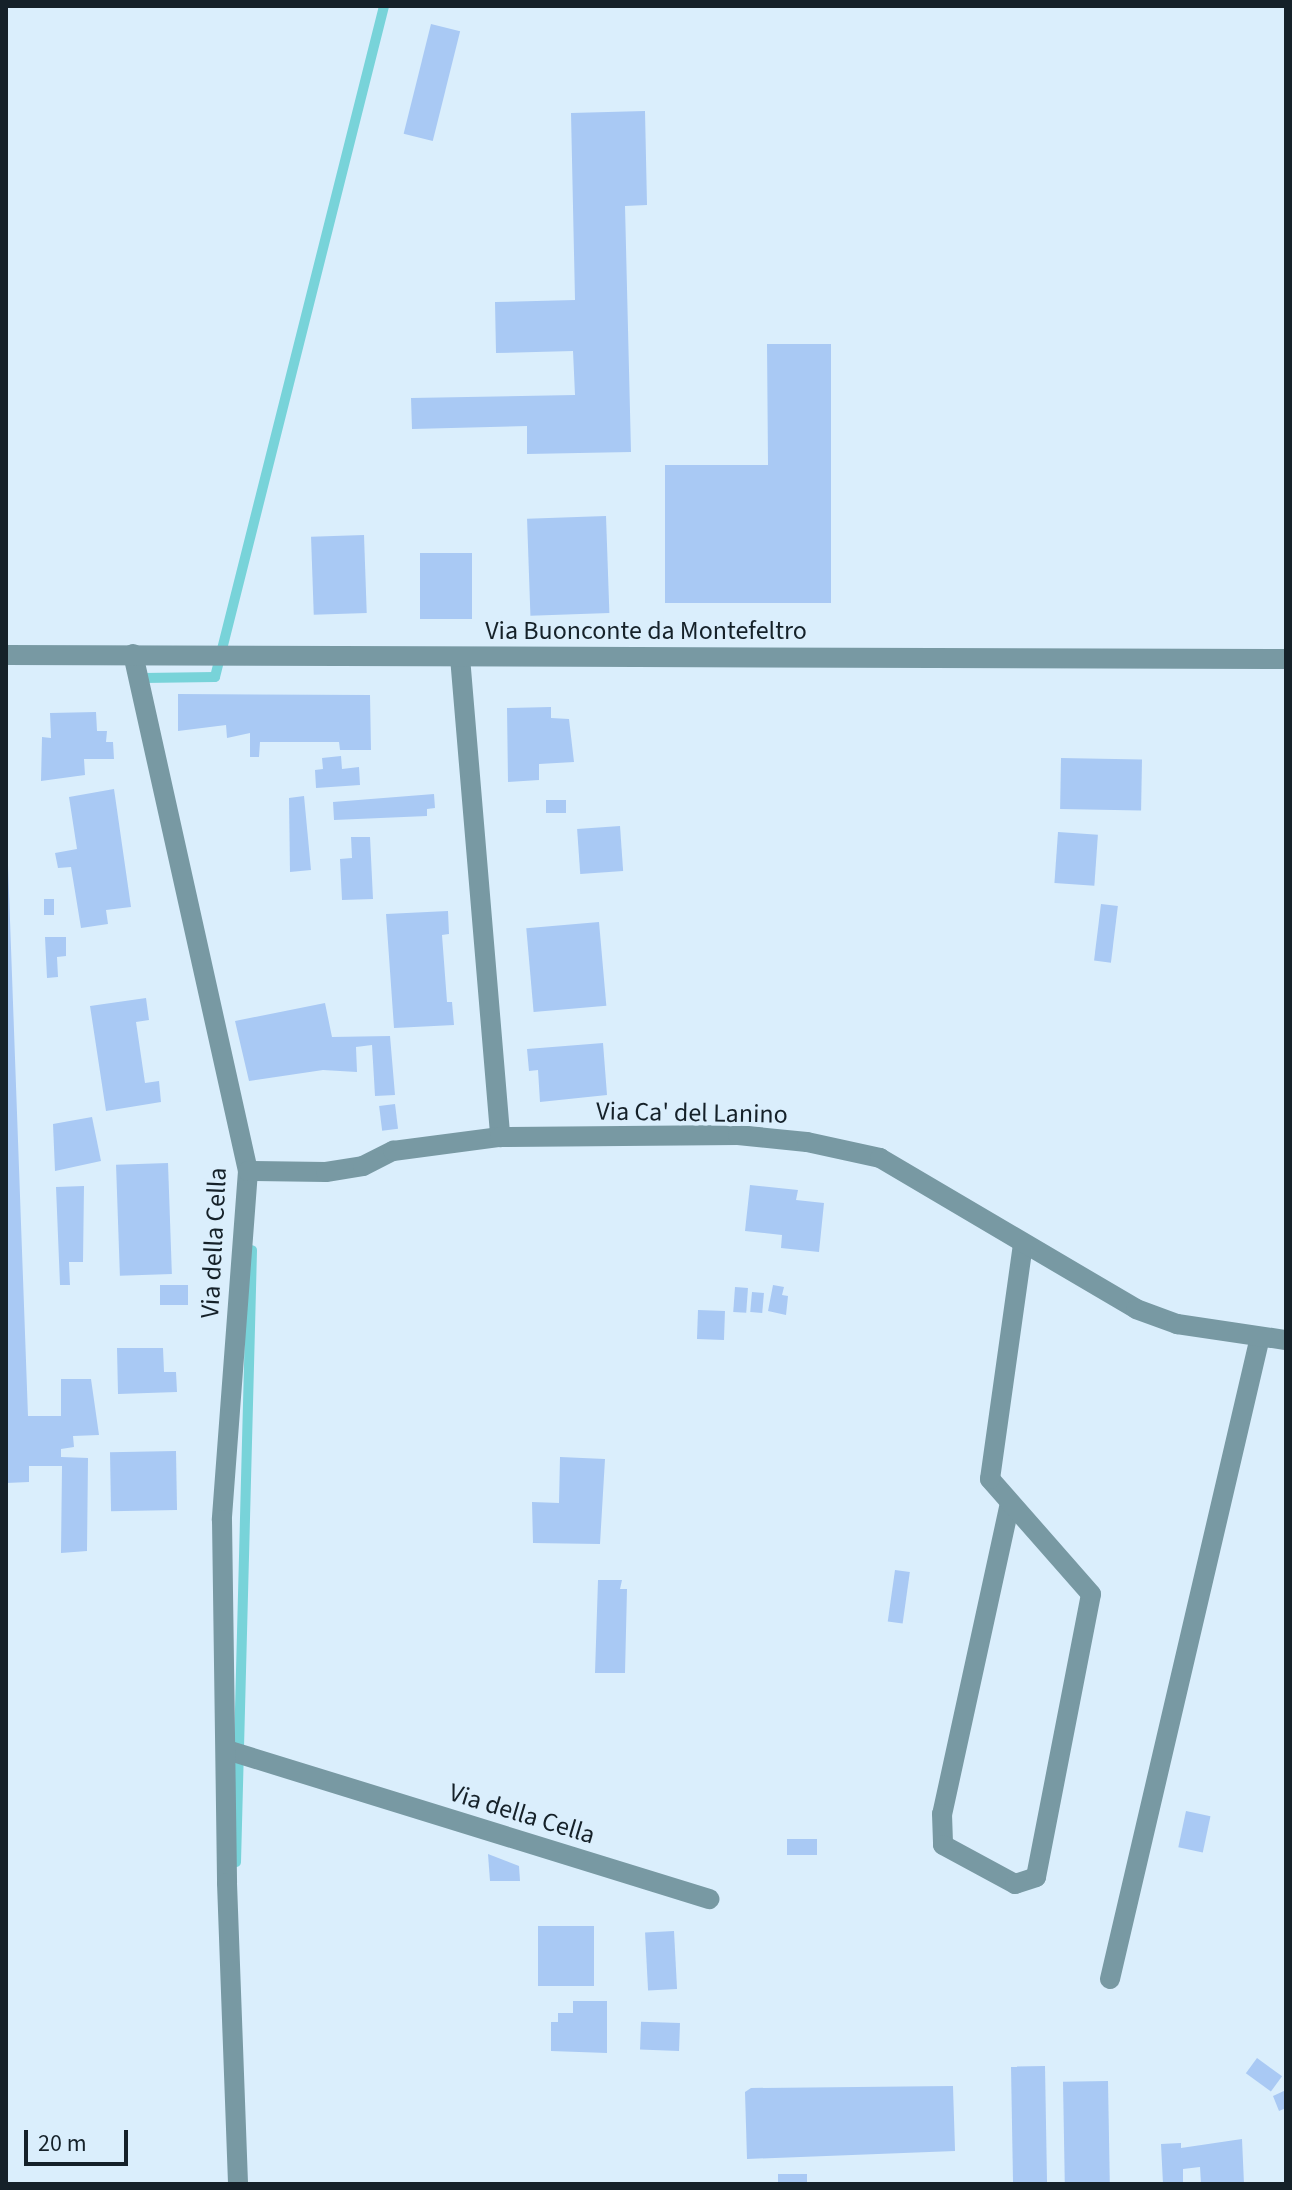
<!DOCTYPE html>
<style>
body{margin:0}
#map{position:relative;width:1292px;height:2190px;overflow:hidden;background:#daeefc;font-family:"Source Sans 3",sans-serif}
div>[style]{position:absolute}
[style*='--x']{left:calc(var(--x)*1px);top:calc(var(--y)*1px);width:calc(var(--w)*1px);rotate:calc(var(--a)*1deg)}
.stream>*{height:10px;margin:-5px;padding:0 5px;transform-origin:5px;border-radius:5px;background:#78d3d9}
.building>*{inset:0;background:#a9c9f4;transform-origin:0 0}
.service>*{height:20px;margin:-10px;padding:0 10px;transform-origin:10px;border-radius:10px;background:#7899a3}
.minor>*{height:20px;margin:-10px;padding:0 10px;transform-origin:10px;border-radius:10px;background:#7899a3}
.tertiary>*{height:20px;margin:-10px;padding:0 10px;transform-origin:10px;border-radius:10px;background:#7899a3}
span{translate:-50% -50%;white-space:nowrap;text-align:center;line-height:1.15;-webkit-text-stroke:8px #daeefc;paint-order:stroke}
.street-label{font-size:26px;color:#152129}
.frame{position:absolute;inset:0;border:8px solid #152129;pointer-events:none}
.scale{position:absolute;left:24px;top:2130px;width:104px;height:36px;box-sizing:border-box;border:4px solid #152129;border-top:0;padding-left:10px;font-size:24px;line-height:28px;white-space:nowrap;color:#152129;-webkit-text-stroke:6px #daeefc;paint-order:stroke}
</style>
<div id="map">
<div class="stream">
<div style="--x:144;--y:682;--w:4;--a:-104"></div>
<div style="--x:143;--y:678;--w:72;--a:-0.8"></div>
<div style="--x:215;--y:677;--w:692;--a:-75.86"></div>
<div style="--x:236;--y:1862;--w:612;--a:-88.5"></div>
</div>
<div class="building">
<div style="left:431px;top:24px;width:30px;height:113px;rotate:14deg"></div>
<div style="clip-path:polygon(645px 111px,647px 205px,625px 206px,631px 452px,527px 454px,527px 426px,412px 429px,411px 398px,575px 395px,573px 351px,496px 353px,495px 302px,575px 300px,571px 113px)"></div>
<div style="clip-path:polygon(767px 344px,831px 344px,831px 603px,665px 603px,665px 465px,768px 465px)"></div>
<div style="left:606px;top:516px;width:97px;height:79px;rotate:88deg"></div>
<div style="left:364px;top:535px;width:78px;height:53px;rotate:88deg"></div>
<div style="left:472px;top:553px;width:66px;height:52px;rotate:90deg"></div>
<div style="clip-path:polygon(178px 694px,370px 695px,371px 750px,340px 750px,339px 742px,260px 742px,259px 757px,250px 757px,250px 733px,227px 738px,226px 725px,178px 731px)"></div>
<div style="clip-path:polygon(551px 707px,551px 718px,569px 719px,574px 762px,539px 764px,539px 780px,508px 782px,507px 708px)"></div>
<div style="clip-path:polygon(96px 712px,97px 731px,107px 731px,106px 742px,113px 742px,114px 759px,84px 759px,85px 775px,41px 781px,42px 737px,51px 738px,50px 713px)"></div>
<div style="clip-path:polygon(341px 756px,342px 769px,359px 767px,360px 785px,316px 788px,315px 770px,323px 769px,322px 758px)"></div>
<div style="left:1061px;top:758px;width:81px;height:51px;rotate:1deg"></div>
<div style="clip-path:polygon(114px 789px,131px 907px,106px 910px,108px 924px,81px 928px,71px 867px,58px 868px,55px 853px,77px 849px,69px 797px)"></div>
<div style="clip-path:polygon(434px 794px,435px 808px,427px 809px,427px 816px,334px 820px,333px 802px)"></div>
<div style="clip-path:polygon(304px 796px,311px 870px,290px 872px,289px 798px)"></div>
<div style="left:546px;top:800px;width:20px;height:13px"></div>
<div style="clip-path:polygon(6px 810px,28px 1416px,61px 1416px,61px 1379px,91px 1379px,99px 1435px,73px 1436px,74px 1447px,61px 1449px,61px 1457px,88px 1458px,87px 1551px,61px 1553px,62px 1466px,29px 1466px,29px 1482px,6px 1483px)"></div>
<div style="left:620px;top:826px;width:45px;height:43px;rotate:86deg"></div>
<div style="left:1058px;top:832px;width:40px;height:51px;rotate:4deg"></div>
<div style="clip-path:polygon(351px 837px,370px 837px,373px 899px,342px 900px,340px 859px,352px 858px)"></div>
<div style="left:44px;top:899px;width:10px;height:16px"></div>
<div style="left:1101px;top:904px;width:17px;height:57px;rotate:7deg"></div>
<div style="clip-path:polygon(448px 911px,449px 934px,442px 935px,447px 1002px,452px 1002px,454px 1025px,394px 1028px,386px 914px)"></div>
<div style="left:599px;top:922px;width:84px;height:73px;rotate:85deg"></div>
<div style="clip-path:polygon(45px 937px,66px 937px,66px 956px,57px 957px,58px 977px,47px 978px)"></div>
<div style="clip-path:polygon(146px 998px,149px 1020px,136px 1022px,145px 1083px,159px 1081px,161px 1102px,106px 1111px,90px 1006px)"></div>
<div style="clip-path:polygon(325px 1003px,332px 1037px,390px 1036px,395px 1095px,375px 1096px,372px 1045px,356px 1047px,357px 1072px,323px 1070px,249px 1081px,235px 1021px)"></div>
<div style="clip-path:polygon(603px 1043px,607px 1095px,540px 1102px,538px 1070px,529px 1071px,527px 1049px)"></div>
<div style="left:395px;top:1104px;width:25px;height:16px;rotate:83deg"></div>
<div style="clip-path:polygon(92px 1117px,101px 1161px,55px 1171px,53px 1124px)"></div>
<div style="left:168px;top:1163px;width:111px;height:52px;rotate:88deg"></div>
<div style="clip-path:polygon(750px 1185px,798px 1190px,796px 1200px,824px 1203px,819px 1252px,781px 1248px,782px 1235px,745px 1231px)"></div>
<div style="clip-path:polygon(84px 1186px,83px 1262px,69px 1262px,70px 1285px,60px 1285px,56px 1187px)"></div>
<div style="left:160px;top:1285px;width:28px;height:20px"></div>
<div style="clip-path:polygon(773px 1285px,784px 1287px,782px 1295px,788px 1296px,786px 1315px,768px 1311px)"></div>
<div style="left:735px;top:1287px;width:13px;height:25px;rotate:4deg"></div>
<div style="left:752px;top:1292px;width:12px;height:20px;rotate:5deg"></div>
<div style="left:698px;top:1310px;width:27px;height:29px;rotate:2deg"></div>
<div style="clip-path:polygon(117px 1348px,163px 1348px,164px 1372px,176px 1372px,177px 1392px,118px 1394px)"></div>
<div style="left:176px;top:1451px;width:59px;height:66px;rotate:89deg"></div>
<div style="clip-path:polygon(560px 1457px,605px 1459px,600px 1544px,533px 1543px,532px 1502px,559px 1503px)"></div>
<div style="left:895px;top:1570px;width:15px;height:52px;rotate:8deg"></div>
<div style="clip-path:polygon(598px 1580px,622px 1580px,620px 1589px,627px 1589px,625px 1673px,595px 1673px)"></div>
<div style="left:1186px;top:1811px;width:25px;height:37px;rotate:12deg"></div>
<div style="left:817px;top:1839px;width:16px;height:30px;rotate:90deg"></div>
<div style="clip-path:polygon(488px 1854px,519px 1866px,520px 1881px,490px 1881px)"></div>
<div style="left:594px;top:1926px;width:60px;height:56px;rotate:90deg"></div>
<div style="left:674px;top:1931px;width:58px;height:29px;rotate:87deg"></div>
<div style="clip-path:polygon(573px 2001px,607px 2001px,607px 2053px,551px 2051px,551px 2022px,558px 2022px,558px 2013px,573px 2013px)"></div>
<div style="left:680px;top:2023px;width:28px;height:39px;rotate:92deg"></div>
<div style="left:1257px;top:2058px;width:31px;height:19px;rotate:36deg"></div>
<div style="left:1045px;top:2066px;width:118px;height:34px;rotate:89deg"></div>
<div style="left:1108px;top:2081px;width:103px;height:45px;rotate:89deg"></div>
<div style="clip-path:polygon(953px 2086px,955px 2151px,747px 2159px,745px 2092px,751px 2088px)"></div>
<div style="clip-path:polygon(1286px 2090px,1286px 2108px,1279px 2111px,1273px 2096px)"></div>
<div style="clip-path:polygon(1242px 2139px,1244px 2184px,1201px 2184px,1200px 2167px,1183px 2169px,1183px 2184px,1163px 2184px,1161px 2144px,1181px 2143px,1181px 2148px)"></div>
<div style="left:807px;top:2174px;width:10px;height:29px;rotate:90deg"></div>
</div>
<div class="service">
<div style="--x:460;--y:657;--w:482;--a:85.2"></div>
<div style="--x:1010;--y:1503;--w:318;--a:102.3"></div>
<div style="--x:942;--y:1814;--w:31;--a:88"></div>
<div style="--x:943;--y:1845;--w:82;--a:28.4"></div>
<div style="--x:1015;--y:1884;--w:22;--a:-18"></div>
<div style="--x:1036;--y:1877;--w:288;--a:-79"></div>
<div style="--x:1091;--y:1594;--w:153;--a:-131.3"></div>
<div style="--x:990;--y:1479;--w:237;--a:-82"></div>
<div style="--x:227;--y:1750;--w:505;--a:17.18"></div>
<div style="--x:1110;--y:1979;--w:659;--a:-76.85"></div>
</div>
<div class="minor">
<div style="--x:133;--y:654;--w:530;--a:77.46"></div>
<div style="--x:248;--y:1171;--w:350;--a:94.3"></div>
<div style="--x:222;--y:1520;--w:363;--a:89.2"></div>
<div style="--x:227;--y:1883;--w:301;--a:87.9"></div>
<div style="--x:248;--y:1171;--w:78;--a:0.7"></div>
<div style="--x:326;--y:1172;--w:37;--a:-9"></div>
<div style="--x:363;--y:1166;--w:34;--a:-27"></div>
<div style="--x:393;--y:1151;--w:108;--a:-7.5"></div>
<div style="--x:500;--y:1137;--w:238;--a:-0.5"></div>
<div style="--x:738;--y:1135;--w:69;--a:5.8"></div>
<div style="--x:807;--y:1142;--w:75;--a:12.4"></div>
<div style="--x:880;--y:1158;--w:297;--a:30.5"></div>
<div style="--x:1136;--y:1309;--w:44;--a:20.1"></div>
<div style="--x:1177;--y:1324;--w:110;--a:8.4"></div>
</div>
<div class="tertiary">
<div style="--x:6;--y:655;--w:1280;--a:0.18"></div>
</div>
<div class="street-label">
<span style="left:646px;top:631px">Via Buonconte da Montefeltro</span>
<span style="left:692px;top:1113px;rotate:1deg">Via Ca' del Lanino</span>
<span style="left:214px;top:1243px;rotate:-87deg">Via della Cella</span>
<span style="left:522px;top:1814px;rotate:17deg">Via della Cella</span>
</div>
<div class="frame"></div>
<div class="scale">20 m</div>
</div>
